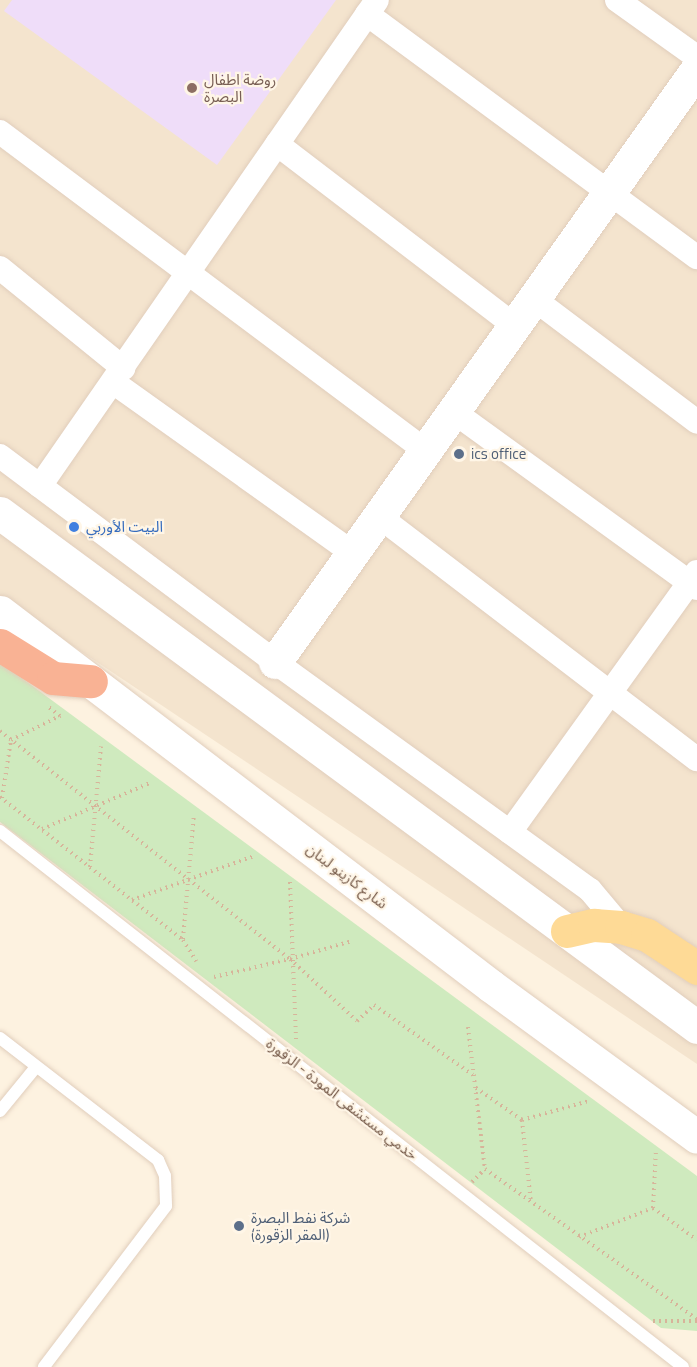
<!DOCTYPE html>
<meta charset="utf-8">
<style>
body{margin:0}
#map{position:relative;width:697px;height:1367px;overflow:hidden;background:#fdf2e0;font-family:"Titillium Web","Noto Sans Arabic",sans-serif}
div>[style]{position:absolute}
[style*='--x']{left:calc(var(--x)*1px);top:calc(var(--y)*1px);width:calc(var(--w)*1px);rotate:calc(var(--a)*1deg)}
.residential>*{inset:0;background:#f4e4ce}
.education>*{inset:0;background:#efddf9}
.green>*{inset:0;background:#cfeabe}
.path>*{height:4px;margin-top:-2px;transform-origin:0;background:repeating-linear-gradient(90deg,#d7b49a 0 1.5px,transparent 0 6px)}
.roads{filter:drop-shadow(0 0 2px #e1cebc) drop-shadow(0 0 2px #e1cebc)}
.lane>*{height:12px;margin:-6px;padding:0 6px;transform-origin:6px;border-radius:6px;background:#fff}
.street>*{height:24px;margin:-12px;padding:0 12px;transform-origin:12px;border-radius:12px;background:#fff}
.secondary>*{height:33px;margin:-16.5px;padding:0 16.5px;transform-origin:16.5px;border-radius:16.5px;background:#fff}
.primary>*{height:33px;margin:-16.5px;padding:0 16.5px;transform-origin:16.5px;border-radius:16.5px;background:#feda96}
.highway>*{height:33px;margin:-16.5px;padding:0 16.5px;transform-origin:16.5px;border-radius:16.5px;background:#f9b294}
.dots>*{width:16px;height:16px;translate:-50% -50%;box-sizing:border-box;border:3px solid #fff6e7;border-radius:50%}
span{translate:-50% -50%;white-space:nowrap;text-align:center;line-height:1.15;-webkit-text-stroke:4.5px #fff6e7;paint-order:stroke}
.education-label{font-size:15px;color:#785e54}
.left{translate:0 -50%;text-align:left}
.service-label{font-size:15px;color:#4e5e75}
.shop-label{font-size:15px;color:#366cbe}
.street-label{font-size:15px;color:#745847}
</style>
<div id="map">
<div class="residential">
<div style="clip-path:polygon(0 0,697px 0,697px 1064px,0 597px)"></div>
</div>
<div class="education">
<div style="clip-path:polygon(12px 0,336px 0,217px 165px,4px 11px)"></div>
</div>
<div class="green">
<div style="clip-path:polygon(0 662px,697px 1176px,697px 1331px,661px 1328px,0 822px)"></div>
</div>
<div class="path">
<div style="--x:0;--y:731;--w:369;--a:38.2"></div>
<div style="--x:290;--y:959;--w:65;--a:-16.2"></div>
<div style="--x:0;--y:797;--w:232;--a:38"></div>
<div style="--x:183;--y:940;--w:25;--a:58"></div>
<div style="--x:2;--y:798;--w:59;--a:-81.2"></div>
<div style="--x:11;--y:740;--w:55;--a:-26.1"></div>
<div style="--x:60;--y:716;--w:16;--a:-142"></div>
<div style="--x:42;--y:829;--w:117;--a:-23.1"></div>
<div style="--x:90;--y:867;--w:121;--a:-84.8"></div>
<div style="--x:290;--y:882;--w:158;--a:87.8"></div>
<div style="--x:132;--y:900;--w:130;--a:-19.8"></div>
<div style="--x:183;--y:939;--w:125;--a:-85"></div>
<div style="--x:214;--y:977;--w:78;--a:-13.3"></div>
<div style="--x:290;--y:959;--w:91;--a:42.8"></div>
<div style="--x:357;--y:1021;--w:23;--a:-43"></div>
<div style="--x:374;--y:1005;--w:121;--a:35.3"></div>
<div style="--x:468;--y:1027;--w:143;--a:83.2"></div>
<div style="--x:485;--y:1169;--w:260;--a:35.3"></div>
<div style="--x:476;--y:1088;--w:56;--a:34.8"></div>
<div style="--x:522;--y:1120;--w:70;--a:-15.8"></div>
<div style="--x:522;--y:1120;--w:83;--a:83.8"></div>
<div style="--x:472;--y:1182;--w:18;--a:-45"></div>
<div style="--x:653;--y:1208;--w:58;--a:-87"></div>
<div style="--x:579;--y:1237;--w:79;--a:-21.4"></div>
<div style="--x:653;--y:1208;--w:54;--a:36"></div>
<div style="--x:653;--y:1321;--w:44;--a:0"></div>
</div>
<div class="roads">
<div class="lane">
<div style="--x:0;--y:831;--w:868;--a:38.12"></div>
<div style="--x:0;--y:1038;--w:200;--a:37.7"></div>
<div style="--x:158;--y:1160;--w:17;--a:66"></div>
<div style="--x:165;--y:1176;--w:30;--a:88"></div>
<div style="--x:166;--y:1206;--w:202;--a:127.2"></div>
<div style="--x:0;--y:1111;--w:57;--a:-50.7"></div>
</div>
<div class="street">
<div style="--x:617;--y:0;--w:98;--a:35.5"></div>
<div style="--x:367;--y:14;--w:410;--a:36.4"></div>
<div style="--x:0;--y:132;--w:532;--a:36.83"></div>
<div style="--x:277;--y:144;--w:300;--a:37.4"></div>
<div style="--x:0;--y:268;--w:159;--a:39.1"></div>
<div style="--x:534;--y:299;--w:204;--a:37"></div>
<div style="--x:113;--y:382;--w:296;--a:35.5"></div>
<div style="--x:454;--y:412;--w:300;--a:35.9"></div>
<div style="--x:0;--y:456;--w:344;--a:36.8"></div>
<div style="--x:275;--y:662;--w:389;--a:35.9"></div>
<div style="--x:590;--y:890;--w:48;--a:50"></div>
<div style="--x:40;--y:486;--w:591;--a:-55.26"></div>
<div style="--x:380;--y:517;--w:399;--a:37.4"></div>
<div style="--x:510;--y:832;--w:320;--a:-54.3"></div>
</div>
<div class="secondary">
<div style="--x:0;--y:513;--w:866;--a:36.41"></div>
<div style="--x:0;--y:612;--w:617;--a:37.3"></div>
<div style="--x:491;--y:986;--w:255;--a:36.2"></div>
<div style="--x:275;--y:662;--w:728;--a:-54.56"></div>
</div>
<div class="primary">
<div style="--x:567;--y:931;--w:28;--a:-13"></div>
<div style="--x:594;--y:925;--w:27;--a:4"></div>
<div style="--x:621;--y:927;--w:27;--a:17"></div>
<div style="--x:647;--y:935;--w:60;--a:33.4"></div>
</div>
<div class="highway">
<div style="--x:0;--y:645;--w:62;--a:31.9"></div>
<div style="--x:53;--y:678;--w:38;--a:5"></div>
</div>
</div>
<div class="dots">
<div style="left:192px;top:88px;background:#8d6e63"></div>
<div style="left:459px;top:454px;background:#5c6f8a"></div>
<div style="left:74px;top:527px;background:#3f7fe0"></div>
<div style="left:239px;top:1226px;background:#5c6f8a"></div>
</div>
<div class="education-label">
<span class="left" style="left:204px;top:88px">روضة اطفال<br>البصرة</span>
</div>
<div class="service-label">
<span class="left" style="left:471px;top:454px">ics office</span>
<span class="left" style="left:251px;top:1226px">شركة نفط البصرة<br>(المقر الزقورة)</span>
</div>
<div class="shop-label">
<span class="left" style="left:86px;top:527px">البيت الأوربي</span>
</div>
<div class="street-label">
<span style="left:347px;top:876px;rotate:37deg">شارع كازينو لبنان</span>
<span style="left:342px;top:1099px;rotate:38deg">خدمي مستشفى المودة - الزقورة</span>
</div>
</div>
